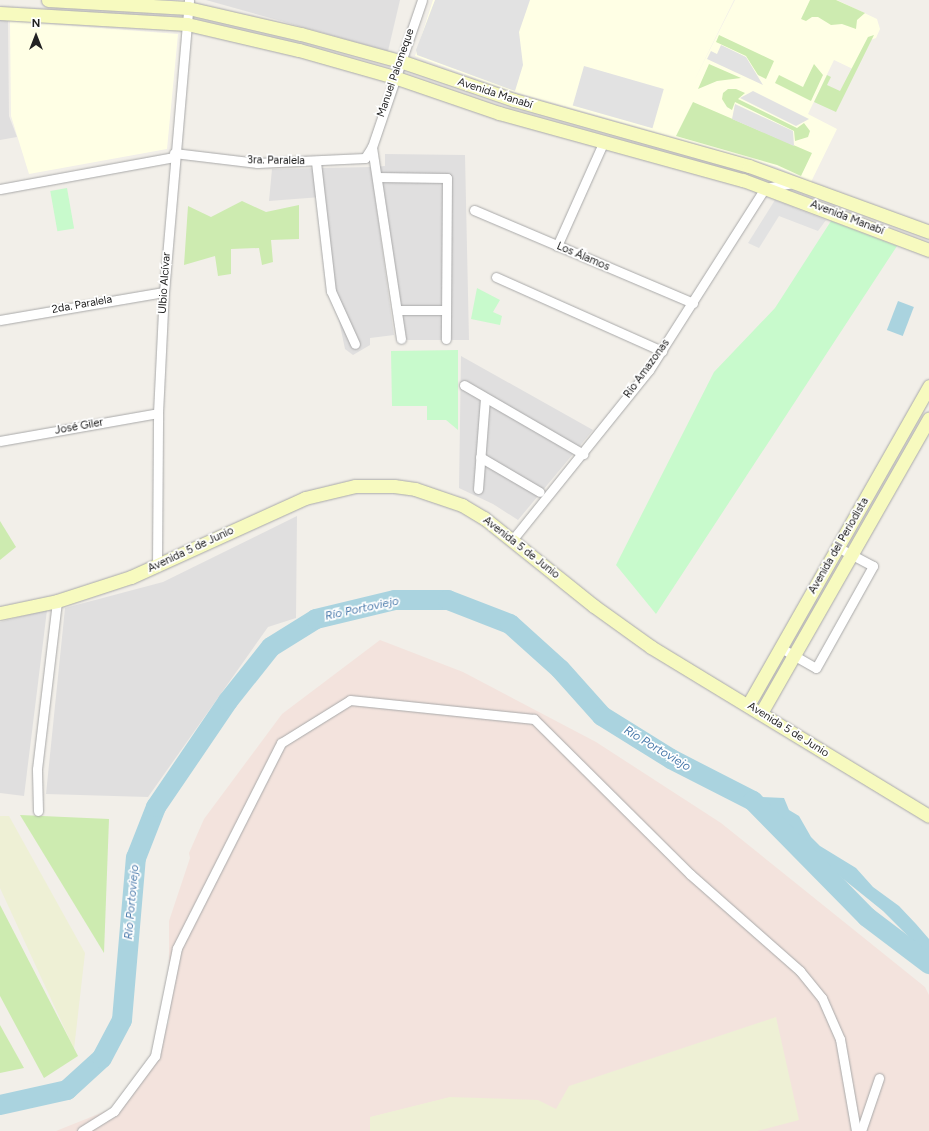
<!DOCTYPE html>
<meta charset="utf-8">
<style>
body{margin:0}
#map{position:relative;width:929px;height:1131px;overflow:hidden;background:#f2efe9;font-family:Figtree,sans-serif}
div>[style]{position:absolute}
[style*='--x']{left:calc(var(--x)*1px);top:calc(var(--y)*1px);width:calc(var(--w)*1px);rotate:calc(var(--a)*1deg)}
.residential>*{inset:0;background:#e0dfdf}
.education>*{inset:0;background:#ffffe5}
.military>*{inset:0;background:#f3e3dd}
.farmland>*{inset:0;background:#eef0d5}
.grass>*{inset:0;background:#cdebb0}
.park>*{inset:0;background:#c8facc;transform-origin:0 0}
.parking>*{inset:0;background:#e2e2e2;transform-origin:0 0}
.water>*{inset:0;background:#aad3df;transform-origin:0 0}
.river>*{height:20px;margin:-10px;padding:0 10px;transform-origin:10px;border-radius:10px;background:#aad3df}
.roads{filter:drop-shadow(0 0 1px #a9a9a9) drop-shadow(0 0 1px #a9a9a9)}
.street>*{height:9px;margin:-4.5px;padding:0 4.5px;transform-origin:4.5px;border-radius:4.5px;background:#fff}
.secondary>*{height:13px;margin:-6.5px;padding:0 6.5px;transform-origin:6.5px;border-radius:6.5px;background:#f7fabf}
span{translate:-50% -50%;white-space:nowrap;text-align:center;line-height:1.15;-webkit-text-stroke:3.5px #fff;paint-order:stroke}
.street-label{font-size:11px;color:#222}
.water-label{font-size:12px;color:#4a7aab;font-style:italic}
.north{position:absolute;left:16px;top:16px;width:40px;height:40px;-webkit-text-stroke:3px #fff;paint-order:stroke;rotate:0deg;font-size:11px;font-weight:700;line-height:16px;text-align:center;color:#222}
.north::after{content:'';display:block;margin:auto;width:14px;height:18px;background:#222;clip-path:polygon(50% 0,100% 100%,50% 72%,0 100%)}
</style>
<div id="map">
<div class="residential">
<div style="clip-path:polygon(206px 0,400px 0,388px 51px)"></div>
<div style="clip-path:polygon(0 20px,8px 21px,9px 116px,17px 137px,0 140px)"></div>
<div style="clip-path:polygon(385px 154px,465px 155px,469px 340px,397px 340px,373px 167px,385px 166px)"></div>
<div style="clip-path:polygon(371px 167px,394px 335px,370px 338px,370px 345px,353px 355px,345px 349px,333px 292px,321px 197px,269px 201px,272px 169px)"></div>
<div style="clip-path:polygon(461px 356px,593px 430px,518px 520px,493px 504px,459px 488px)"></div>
<div style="clip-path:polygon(297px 516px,296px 618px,268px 627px,148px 797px,46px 794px,65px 608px,163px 582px)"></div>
<div style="clip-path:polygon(47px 610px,24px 796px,0 793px,0 622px)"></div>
</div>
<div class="education">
<div style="clip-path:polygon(433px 0,734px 0,694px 81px,735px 0,837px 0,877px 19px,880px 29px,876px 38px,868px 41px,855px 70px,834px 60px,808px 114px,837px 129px,811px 182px,777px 167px,508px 90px,415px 56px)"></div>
<div style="clip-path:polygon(10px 21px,178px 34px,167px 149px,29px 174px,11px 116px)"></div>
</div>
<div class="military">
<div style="clip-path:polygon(380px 640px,463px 672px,596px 742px,721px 823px,925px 987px,929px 995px,929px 1131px,56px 1131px,126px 1103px,169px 1022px,169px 921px,190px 858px,189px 853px,204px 819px,282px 714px)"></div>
</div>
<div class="farmland">
<div style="clip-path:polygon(0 816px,9px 816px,85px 953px,74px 1049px,0 888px)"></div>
<div style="clip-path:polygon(776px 1017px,799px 1120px,757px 1131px,370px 1131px,370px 1117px,450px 1097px,538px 1100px,556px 1109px,569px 1086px)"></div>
</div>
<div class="grass">
<div style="clip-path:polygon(810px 0,836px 0,865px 13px,857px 20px,856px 29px,842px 24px,831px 25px,818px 17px,812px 17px,806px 21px,801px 19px)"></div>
<div style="clip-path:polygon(719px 35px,774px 61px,766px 79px,758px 75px,746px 56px,716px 42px)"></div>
<div style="clip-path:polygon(874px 35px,836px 112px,814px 102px,827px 75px,831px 77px,827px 85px,840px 91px,868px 37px)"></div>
<div style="clip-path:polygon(709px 64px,741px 78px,717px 81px,698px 89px)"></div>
<div style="clip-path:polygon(814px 64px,823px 75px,811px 101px,775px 83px,779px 75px,803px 87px)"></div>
<div style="clip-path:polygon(728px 89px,736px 89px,745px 93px,738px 99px,797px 128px,804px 123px,810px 131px,808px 137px,795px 141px,794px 131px,735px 102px,732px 110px,727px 107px,722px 99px,723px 93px)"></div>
<div style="clip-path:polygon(693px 102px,812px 153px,801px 176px,777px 165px,676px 136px)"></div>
<div style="clip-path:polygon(242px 201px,266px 212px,299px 205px,299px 239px,271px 240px,273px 262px,262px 265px,259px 248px,231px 249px,231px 274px,218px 276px,215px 256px,184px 265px,188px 206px,211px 217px)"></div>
<div style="clip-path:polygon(0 521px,16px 547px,0 560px)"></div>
<div style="clip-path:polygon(20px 815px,109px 819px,104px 953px)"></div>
<div style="clip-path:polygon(0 905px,78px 1056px,44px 1078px,0 996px)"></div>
<div style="clip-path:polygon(0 1025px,24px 1068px,0 1073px)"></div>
</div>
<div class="park">
<div style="left:67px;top:188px;width:41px;height:17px;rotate:80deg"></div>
<div style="clip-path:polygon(831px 221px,897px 246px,656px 614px,616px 565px,714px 372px,775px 308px)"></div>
<div style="clip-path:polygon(477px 288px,500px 300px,493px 312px,502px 316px,500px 325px,471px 319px)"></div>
<div style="clip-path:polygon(458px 350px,458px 430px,446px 420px,427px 420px,427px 406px,392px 406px,391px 351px)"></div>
</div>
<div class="parking">
<div style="clip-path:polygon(435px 0,530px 0,519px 32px,523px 65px,515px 91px,417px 55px,416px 50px)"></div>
<div style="clip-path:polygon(721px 45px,746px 57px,763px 85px,707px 59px,711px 51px,717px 54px)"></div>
<div style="left:584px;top:66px;width:83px;height:41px;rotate:16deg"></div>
<div style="clip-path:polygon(753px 91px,809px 119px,796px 126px,740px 98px)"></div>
<div style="clip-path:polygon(735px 104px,793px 131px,794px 146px,732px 119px)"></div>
<div style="clip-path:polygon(775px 200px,826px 220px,818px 231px,779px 216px,759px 248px,748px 243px)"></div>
</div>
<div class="water">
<div style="left:898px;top:301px;width:17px;height:31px;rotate:21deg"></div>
<div style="clip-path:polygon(761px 797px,784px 798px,789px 810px,799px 816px,811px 837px,820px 846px,856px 868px,873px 887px,899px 906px,916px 924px,929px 939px,929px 953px,917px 945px,883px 911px,811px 853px,772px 815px,762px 803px)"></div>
</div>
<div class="river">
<div style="--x:0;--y:1105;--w:69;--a:-12.6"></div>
<div style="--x:67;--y:1090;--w:47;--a:-42.4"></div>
<div style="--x:102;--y:1058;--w:43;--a:-62.2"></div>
<div style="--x:122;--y:1020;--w:163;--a:-85.1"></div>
<div style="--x:136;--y:858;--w:55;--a:-68.6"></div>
<div style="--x:156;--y:807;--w:128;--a:-55.8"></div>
<div style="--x:228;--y:701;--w:69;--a:-51.5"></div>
<div style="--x:271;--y:647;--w:53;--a:-31.9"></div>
<div style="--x:316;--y:619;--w:81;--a:-13.5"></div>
<div style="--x:395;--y:600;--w:53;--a:0"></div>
<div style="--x:448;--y:600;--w:66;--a:21.2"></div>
<div style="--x:510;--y:624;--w:67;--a:42"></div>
<div style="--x:560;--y:669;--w:63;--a:48.2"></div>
<div style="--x:602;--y:716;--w:81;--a:31.9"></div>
<div style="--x:671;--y:759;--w:92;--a:27.1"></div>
<div style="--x:753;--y:801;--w:163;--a:45.5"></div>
<div style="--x:867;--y:917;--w:78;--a:37.2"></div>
</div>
<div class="roads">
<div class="street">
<div style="--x:372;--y:147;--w:194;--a:81.4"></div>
<div style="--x:174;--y:153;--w:84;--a:6.9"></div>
<div style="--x:257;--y:163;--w:108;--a:-2.7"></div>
<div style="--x:365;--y:158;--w:13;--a:-58"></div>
<div style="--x:372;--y:147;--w:155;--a:-71.2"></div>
<div style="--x:316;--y:162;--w:130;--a:83.4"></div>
<div style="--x:331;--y:291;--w:58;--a:65.6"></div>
<div style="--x:377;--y:177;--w:70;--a:0.8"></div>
<div style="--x:447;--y:178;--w:161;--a:90.4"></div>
<div style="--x:0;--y:189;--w:177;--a:-10.4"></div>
<div style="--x:474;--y:210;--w:238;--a:23"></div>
<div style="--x:557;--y:246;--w:113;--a:-65.9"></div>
<div style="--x:496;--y:277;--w:182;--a:24"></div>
<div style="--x:397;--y:310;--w:49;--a:0"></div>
<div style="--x:0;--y:320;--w:166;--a:-9.7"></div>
<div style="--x:464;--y:385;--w:138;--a:30.1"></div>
<div style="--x:0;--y:441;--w:160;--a:-10"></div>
<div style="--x:480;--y:457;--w:69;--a:30.3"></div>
<div style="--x:478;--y:489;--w:91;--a:-85.6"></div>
<div style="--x:513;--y:539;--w:217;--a:-51.2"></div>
<div style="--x:649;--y:370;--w:216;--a:-57.5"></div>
<div style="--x:765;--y:188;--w:27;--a:-10"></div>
<div style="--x:157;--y:567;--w:154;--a:-89.6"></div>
<div style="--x:158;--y:413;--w:121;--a:-87.2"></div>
<div style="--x:164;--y:292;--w:293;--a:-85.1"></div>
<div style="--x:781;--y:648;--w:40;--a:29.7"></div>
<div style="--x:816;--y:668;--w:117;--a:-60.8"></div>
<div style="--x:873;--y:566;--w:40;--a:-152"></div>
<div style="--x:38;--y:811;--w:42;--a:-91.4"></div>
<div style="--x:37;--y:769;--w:169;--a:-83.2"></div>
<div style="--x:82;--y:1131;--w:38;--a:-32"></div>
<div style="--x:114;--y:1111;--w:69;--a:-53.3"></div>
<div style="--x:155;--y:1056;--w:110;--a:-78.5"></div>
<div style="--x:177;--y:948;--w:230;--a:-63.1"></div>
<div style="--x:281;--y:743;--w:81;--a:-31.9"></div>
<div style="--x:350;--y:700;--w:185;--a:5.9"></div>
<div style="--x:534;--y:719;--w:220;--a:44.8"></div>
<div style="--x:690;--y:874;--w:147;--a:41.4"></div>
<div style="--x:800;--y:971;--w:35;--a:51"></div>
<div style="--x:822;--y:998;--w:45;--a:66.3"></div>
<div style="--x:840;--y:1039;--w:93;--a:80.1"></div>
<div style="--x:861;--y:1131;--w:56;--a:-71.2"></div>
</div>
<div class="secondary">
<div style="--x:48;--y:0;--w:140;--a:3.3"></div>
<div style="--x:188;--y:8;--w:116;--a:13"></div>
<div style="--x:301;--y:34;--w:103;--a:15.3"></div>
<div style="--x:400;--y:61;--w:120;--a:18.9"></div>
<div style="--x:514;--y:100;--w:244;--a:15.7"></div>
<div style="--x:749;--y:166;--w:192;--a:20.1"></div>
<div style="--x:0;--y:13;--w:187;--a:3.4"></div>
<div style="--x:187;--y:24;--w:115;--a:13.1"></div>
<div style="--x:299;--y:50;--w:99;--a:15.9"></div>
<div style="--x:394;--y:77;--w:111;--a:18.9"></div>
<div style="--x:499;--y:113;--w:253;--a:15.4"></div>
<div style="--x:743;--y:180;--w:199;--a:20.6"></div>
<div style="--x:0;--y:613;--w:58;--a:-11.9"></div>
<div style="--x:57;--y:601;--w:78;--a:-18"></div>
<div style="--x:131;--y:577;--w:191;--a:-24.4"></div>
<div style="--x:305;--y:498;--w:51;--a:-13.5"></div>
<div style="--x:355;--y:486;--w:39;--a:0"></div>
<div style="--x:394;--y:486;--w:21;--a:8"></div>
<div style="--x:415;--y:489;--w:50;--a:18.8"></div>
<div style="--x:462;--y:505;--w:26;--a:31"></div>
<div style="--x:484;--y:518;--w:141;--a:38.7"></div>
<div style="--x:594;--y:606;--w:70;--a:35.7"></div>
<div style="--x:651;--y:647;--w:325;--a:31.3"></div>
<div style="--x:748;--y:705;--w:367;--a:-60.4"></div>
<div style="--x:761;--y:713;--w:339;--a:-60.3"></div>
</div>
</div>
<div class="street-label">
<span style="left:396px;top:73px;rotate:-71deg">Manuel Palomeque</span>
<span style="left:495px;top:94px;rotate:18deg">Avenida Manabí</span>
<span style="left:276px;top:161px;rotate:1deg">3ra. Paralela</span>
<span style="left:847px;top:218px;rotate:21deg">Avenida Manabí</span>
<span style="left:583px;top:257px;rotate:23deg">Los Álamos</span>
<span style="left:165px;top:283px;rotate:-86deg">Ulbio Alcívar</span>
<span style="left:82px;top:305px;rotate:-10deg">2da. Paralela</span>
<span style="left:647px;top:369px;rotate:-54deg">Río Amazonas</span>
<span style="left:79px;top:427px;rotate:-10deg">José Giler</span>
<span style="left:839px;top:546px;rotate:-60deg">Avenida del Periodista</span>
<span style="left:521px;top:548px;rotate:38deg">Avenida 5 de Junio</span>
<span style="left:191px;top:550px;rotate:-25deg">Avenida 5 de Junio</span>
<span style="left:788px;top:730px;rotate:32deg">Avenida 5 de Junio</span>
</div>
<div class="water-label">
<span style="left:362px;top:609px;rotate:-12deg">Río Portoviejo</span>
<span style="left:657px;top:749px;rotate:31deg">Río Portoviejo</span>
<span style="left:132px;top:902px;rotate:-85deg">Río Portoviejo</span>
</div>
<div class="north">N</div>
</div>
